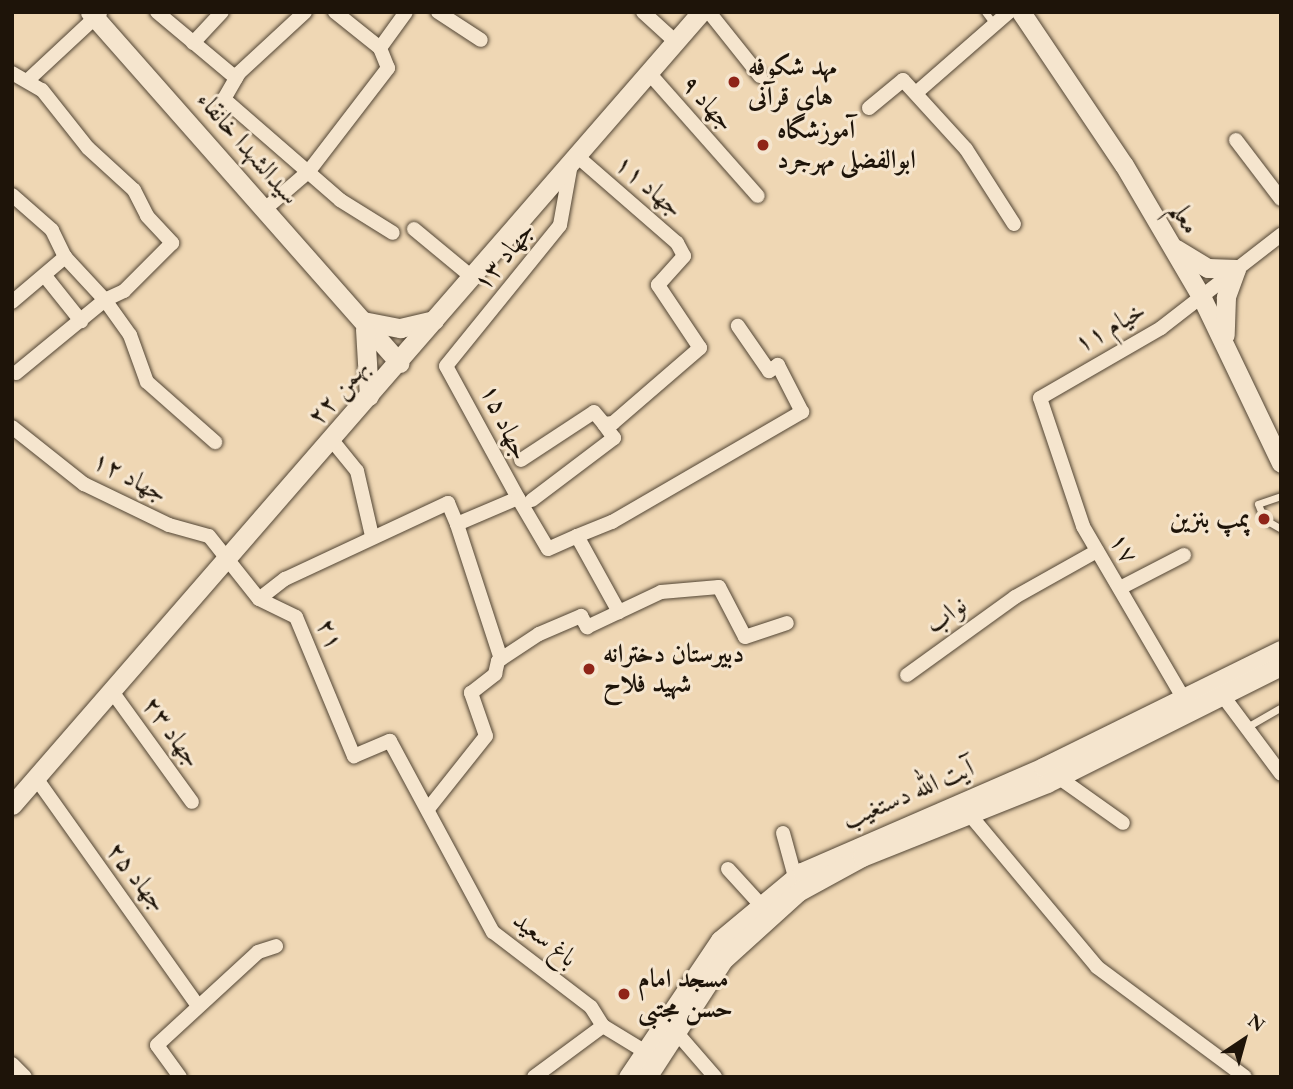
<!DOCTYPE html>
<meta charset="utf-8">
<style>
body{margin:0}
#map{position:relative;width:1293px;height:1089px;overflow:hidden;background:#efd7b4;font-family:"EB Garamond",Amiri,serif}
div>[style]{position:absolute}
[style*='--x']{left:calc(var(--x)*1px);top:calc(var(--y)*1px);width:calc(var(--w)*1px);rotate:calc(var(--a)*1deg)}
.roads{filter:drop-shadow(0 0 2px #524534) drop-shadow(0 0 2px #524534)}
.lane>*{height:7px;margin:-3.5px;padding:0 3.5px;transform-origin:3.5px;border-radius:3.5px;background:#f5e5ce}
.street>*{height:14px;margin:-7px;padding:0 7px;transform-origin:7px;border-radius:7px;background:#f5e5ce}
.secondary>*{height:19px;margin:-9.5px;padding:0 9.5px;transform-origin:9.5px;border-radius:9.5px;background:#f5e5ce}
.dots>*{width:19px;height:19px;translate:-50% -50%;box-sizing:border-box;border:4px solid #f5e5ce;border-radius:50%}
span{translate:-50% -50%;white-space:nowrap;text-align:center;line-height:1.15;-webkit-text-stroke:6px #f5e5ce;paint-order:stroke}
.poi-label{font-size:26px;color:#1e1409;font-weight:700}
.left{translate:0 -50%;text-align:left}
.right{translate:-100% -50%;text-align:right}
.street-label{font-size:26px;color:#1e1409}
.frame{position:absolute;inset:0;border:14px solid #1e1409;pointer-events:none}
.north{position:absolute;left:1209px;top:1005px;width:70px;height:70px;-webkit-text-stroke:5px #f5e5ce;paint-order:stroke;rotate:36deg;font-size:19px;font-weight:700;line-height:28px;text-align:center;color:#1e1409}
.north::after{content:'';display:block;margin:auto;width:24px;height:32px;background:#1e1409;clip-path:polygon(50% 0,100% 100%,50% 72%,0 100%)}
</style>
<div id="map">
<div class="roads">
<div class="lane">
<div style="--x:985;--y:12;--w:15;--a:53"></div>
<div style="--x:1281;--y:496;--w:24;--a:161"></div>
<div style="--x:1258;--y:504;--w:16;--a:68"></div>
<div style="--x:1264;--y:519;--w:20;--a:30"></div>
<div style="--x:1247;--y:727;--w:39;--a:-30"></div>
</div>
<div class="street">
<div style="--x:157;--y:12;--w:103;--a:39.9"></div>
<div style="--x:305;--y:12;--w:90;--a:137.3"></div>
<div style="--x:239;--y:73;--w:30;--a:120"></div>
<div style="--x:224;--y:99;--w:154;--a:41"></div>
<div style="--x:340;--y:200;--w:62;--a:31.9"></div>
<div style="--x:438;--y:12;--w:51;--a:33.1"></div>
<div style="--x:643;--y:12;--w:46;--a:42.4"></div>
<div style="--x:709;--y:12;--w:82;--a:51.4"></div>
<div style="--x:193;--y:43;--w:42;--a:-46.9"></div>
<div style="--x:380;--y:48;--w:44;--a:-54.2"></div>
<div style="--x:12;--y:73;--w:34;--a:30"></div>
<div style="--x:42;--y:90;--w:74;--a:51.6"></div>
<div style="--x:88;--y:148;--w:62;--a:42.4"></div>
<div style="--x:134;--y:190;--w:29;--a:63"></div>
<div style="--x:147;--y:216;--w:37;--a:47"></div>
<div style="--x:172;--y:243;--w:68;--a:135"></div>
<div style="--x:124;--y:291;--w:21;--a:155"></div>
<div style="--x:105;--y:300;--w:59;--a:-132.9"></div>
<div style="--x:65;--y:257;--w:30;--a:-116"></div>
<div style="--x:52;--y:230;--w:53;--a:-138.8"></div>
<div style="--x:649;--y:73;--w:164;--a:48.5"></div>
<div style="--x:27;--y:81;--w:100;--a:-43"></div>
<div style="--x:916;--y:93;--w:123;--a:-41.1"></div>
<div style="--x:869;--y:108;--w:44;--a:-39.5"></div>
<div style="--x:903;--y:80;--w:93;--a:47.6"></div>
<div style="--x:966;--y:149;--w:89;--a:57.4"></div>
<div style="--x:1236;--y:140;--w:74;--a:52.7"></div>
<div style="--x:265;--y:209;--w:58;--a:-40.8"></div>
<div style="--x:309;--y:171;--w:130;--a:-52.5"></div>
<div style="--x:388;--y:68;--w:22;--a:-112"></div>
<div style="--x:380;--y:48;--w:58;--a:-141.3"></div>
<div style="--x:414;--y:229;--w:75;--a:39.6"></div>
<div style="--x:45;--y:276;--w:58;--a:51.3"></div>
<div style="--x:12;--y:302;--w:70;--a:-40.3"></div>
<div style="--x:16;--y:373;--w:115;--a:-39.4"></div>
<div style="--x:105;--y:300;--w:43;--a:54.5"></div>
<div style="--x:130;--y:335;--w:50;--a:70.1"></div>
<div style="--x:147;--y:382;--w:91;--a:41.4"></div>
<div style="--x:12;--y:427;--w:92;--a:38.4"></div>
<div style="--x:84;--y:484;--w:94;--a:25.8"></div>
<div style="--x:169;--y:525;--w:41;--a:15.4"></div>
<div style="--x:209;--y:536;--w:80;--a:51.6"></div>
<div style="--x:259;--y:599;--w:41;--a:25.9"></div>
<div style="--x:296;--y:617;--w:151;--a:67.4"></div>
<div style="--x:354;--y:756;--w:39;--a:-23"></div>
<div style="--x:390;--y:741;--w:217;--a:61.7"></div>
<div style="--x:493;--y:932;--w:123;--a:37.4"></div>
<div style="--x:591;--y:1007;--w:22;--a:58"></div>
<div style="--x:603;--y:1026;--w:60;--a:31.3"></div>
<div style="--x:331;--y:439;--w:41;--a:50.9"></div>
<div style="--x:357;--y:471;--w:67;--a:77"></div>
<div style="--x:521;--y:460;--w:87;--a:-33.3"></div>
<div style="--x:594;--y:412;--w:16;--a:50"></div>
<div style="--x:604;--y:424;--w:9;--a:-6"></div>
<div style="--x:613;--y:423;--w:115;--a:-40.8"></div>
<div style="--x:700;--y:348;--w:76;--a:-123.7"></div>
<div style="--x:658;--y:285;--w:39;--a:-48"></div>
<div style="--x:684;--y:256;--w:15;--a:-118"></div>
<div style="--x:677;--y:243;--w:133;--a:-139"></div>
<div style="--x:518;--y:498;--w:150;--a:-118.6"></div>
<div style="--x:446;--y:366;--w:181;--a:-51"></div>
<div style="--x:560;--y:225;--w:62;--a:-79.8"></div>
<div style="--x:532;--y:500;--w:103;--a:-37.1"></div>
<div style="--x:614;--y:438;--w:17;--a:-126"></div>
<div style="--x:577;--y:536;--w:38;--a:-22"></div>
<div style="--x:612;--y:522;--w:220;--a:-30.1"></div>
<div style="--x:802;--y:412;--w:53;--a:-117.1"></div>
<div style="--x:778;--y:365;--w:11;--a:146"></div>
<div style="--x:769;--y:371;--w:55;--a:-124.6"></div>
<div style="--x:1120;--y:588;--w:72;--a:-27.3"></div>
<div style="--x:259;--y:599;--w:33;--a:-38"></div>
<div style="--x:285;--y:579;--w:180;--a:-25"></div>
<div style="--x:448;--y:503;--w:23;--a:67"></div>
<div style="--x:501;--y:659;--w:142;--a:-108.1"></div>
<div style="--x:457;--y:524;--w:66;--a:-23.1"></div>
<div style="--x:518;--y:498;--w:59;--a:59.5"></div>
<div style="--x:548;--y:549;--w:32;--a:-24"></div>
<div style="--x:577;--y:536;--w:87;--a:61.1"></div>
<div style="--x:907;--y:675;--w:133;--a:-35.8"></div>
<div style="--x:1015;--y:597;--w:94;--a:-29.3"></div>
<div style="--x:1217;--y:688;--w:107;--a:53.3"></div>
<div style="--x:111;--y:690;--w:138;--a:54.1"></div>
<div style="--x:1188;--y:706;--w:208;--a:-120.3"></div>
<div style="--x:1083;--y:526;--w:135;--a:-108.6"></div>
<div style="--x:1040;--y:398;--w:140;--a:-30"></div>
<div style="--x:1161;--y:328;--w:152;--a:-37.8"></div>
<div style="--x:1051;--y:772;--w:88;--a:35.3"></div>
<div style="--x:36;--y:778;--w:280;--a:54.6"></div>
<div style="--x:428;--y:809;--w:93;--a:-51.5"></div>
<div style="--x:486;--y:736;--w:46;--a:-109.2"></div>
<div style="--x:471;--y:693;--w:31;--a:-38"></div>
<div style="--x:495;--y:674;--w:13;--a:-77"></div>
<div style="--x:498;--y:661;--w:49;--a:-33.4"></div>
<div style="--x:539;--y:634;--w:46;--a:-23.2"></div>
<div style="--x:581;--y:616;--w:13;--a:61"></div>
<div style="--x:587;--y:627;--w:82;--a:-25.3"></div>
<div style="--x:661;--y:592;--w:58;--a:-4.9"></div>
<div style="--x:719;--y:587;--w:56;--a:62.5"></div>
<div style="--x:745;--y:637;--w:44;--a:-18.4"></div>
<div style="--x:965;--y:809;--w:206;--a:50.1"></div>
<div style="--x:1097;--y:967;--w:184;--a:36.6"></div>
<div style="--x:783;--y:833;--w:46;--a:74.7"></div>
<div style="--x:728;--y:869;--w:46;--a:47.6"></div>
<div style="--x:670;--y:1025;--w:69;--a:49.1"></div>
<div style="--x:12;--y:1064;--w:18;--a:45"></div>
<div style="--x:180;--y:1077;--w:39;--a:-126"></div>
<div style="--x:157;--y:1045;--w:137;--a:-42.6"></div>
<div style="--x:258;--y:952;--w:19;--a:-18"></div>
<div style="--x:534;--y:1077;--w:86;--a:-36.5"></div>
</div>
<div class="secondary">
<div style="--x:90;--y:12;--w:468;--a:48.6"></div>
<div style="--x:1021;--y:12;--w:184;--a:56.1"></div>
<div style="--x:1124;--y:165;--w:152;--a:59.6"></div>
<div style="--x:1201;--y:296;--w:185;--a:64.4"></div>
<div style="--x:1176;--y:249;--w:37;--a:31"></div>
<div style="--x:1208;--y:268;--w:28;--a:2"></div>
<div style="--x:1236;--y:269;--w:30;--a:110"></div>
<div style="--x:1226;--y:297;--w:38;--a:92"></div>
<div style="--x:363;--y:321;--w:38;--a:11"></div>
<div style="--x:400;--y:328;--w:35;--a:-13"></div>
<div style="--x:365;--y:329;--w:67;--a:86.6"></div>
<div style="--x:12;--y:805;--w:1051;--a:-49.01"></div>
<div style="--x:628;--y:1077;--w:165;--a:-56.1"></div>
<div style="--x:720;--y:940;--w:107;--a:-39.7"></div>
<div style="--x:802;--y:872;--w:263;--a:-23.5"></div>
<div style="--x:1043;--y:767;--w:265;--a:-26.2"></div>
<div style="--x:647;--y:1077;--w:140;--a:-57"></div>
<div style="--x:723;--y:960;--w:101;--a:-42.2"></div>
<div style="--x:798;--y:892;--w:73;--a:-28.7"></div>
<div style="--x:862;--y:857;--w:199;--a:-21.8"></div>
<div style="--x:1047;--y:783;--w:262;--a:-26.6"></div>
</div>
</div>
<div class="dots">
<div style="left:734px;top:82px;background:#8f2418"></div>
<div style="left:763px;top:145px;background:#8f2418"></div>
<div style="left:1264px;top:519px;background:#8f2418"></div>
<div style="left:589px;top:669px;background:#8f2418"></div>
<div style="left:624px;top:994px;background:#8f2418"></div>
</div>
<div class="poi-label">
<span class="left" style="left:748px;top:82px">مهد شکوفه<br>های قرآنی</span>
<span class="left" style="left:777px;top:145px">آموزشگاه<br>ابوالفضلی مهرجرد</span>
<span class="right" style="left:1250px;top:519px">پمپ بنزین</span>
<span class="left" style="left:603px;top:669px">دبیرستان دخترانه<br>شهید فلاح</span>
<span class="left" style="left:638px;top:994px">مسجد امام<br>حسن مجتبی</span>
</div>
<div class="street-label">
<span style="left:708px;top:103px;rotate:48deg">جهاد ۹</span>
<span style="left:248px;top:148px;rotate:49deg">سیدالشهدا خانقاء</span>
<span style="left:649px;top:186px;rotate:41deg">جهاد ۱۱</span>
<span style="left:1185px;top:218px;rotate:59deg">معلم</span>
<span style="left:504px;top:256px;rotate:-51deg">جهاد ۱۳</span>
<span style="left:1110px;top:327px;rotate:-29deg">خیام ۱۱</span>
<span style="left:338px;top:392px;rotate:-49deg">۲۲ بهمن</span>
<span style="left:505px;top:422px;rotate:65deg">جهاد ۱۵</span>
<span style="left:130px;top:477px;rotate:28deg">جهاد ۱۲</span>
<span style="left:1124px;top:548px;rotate:59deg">۱۷</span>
<span style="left:946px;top:615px;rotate:-37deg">نواب</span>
<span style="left:330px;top:634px;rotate:67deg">۲۱</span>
<span style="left:172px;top:732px;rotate:54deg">جهاد ۲۳</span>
<span style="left:908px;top:794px;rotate:-23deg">آیت الله دستغیب</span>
<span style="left:137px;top:877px;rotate:52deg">جهاد ۲۵</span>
<span style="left:545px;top:939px;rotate:38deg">باغ سعید</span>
</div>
<div class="frame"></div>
<div class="north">N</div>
</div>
